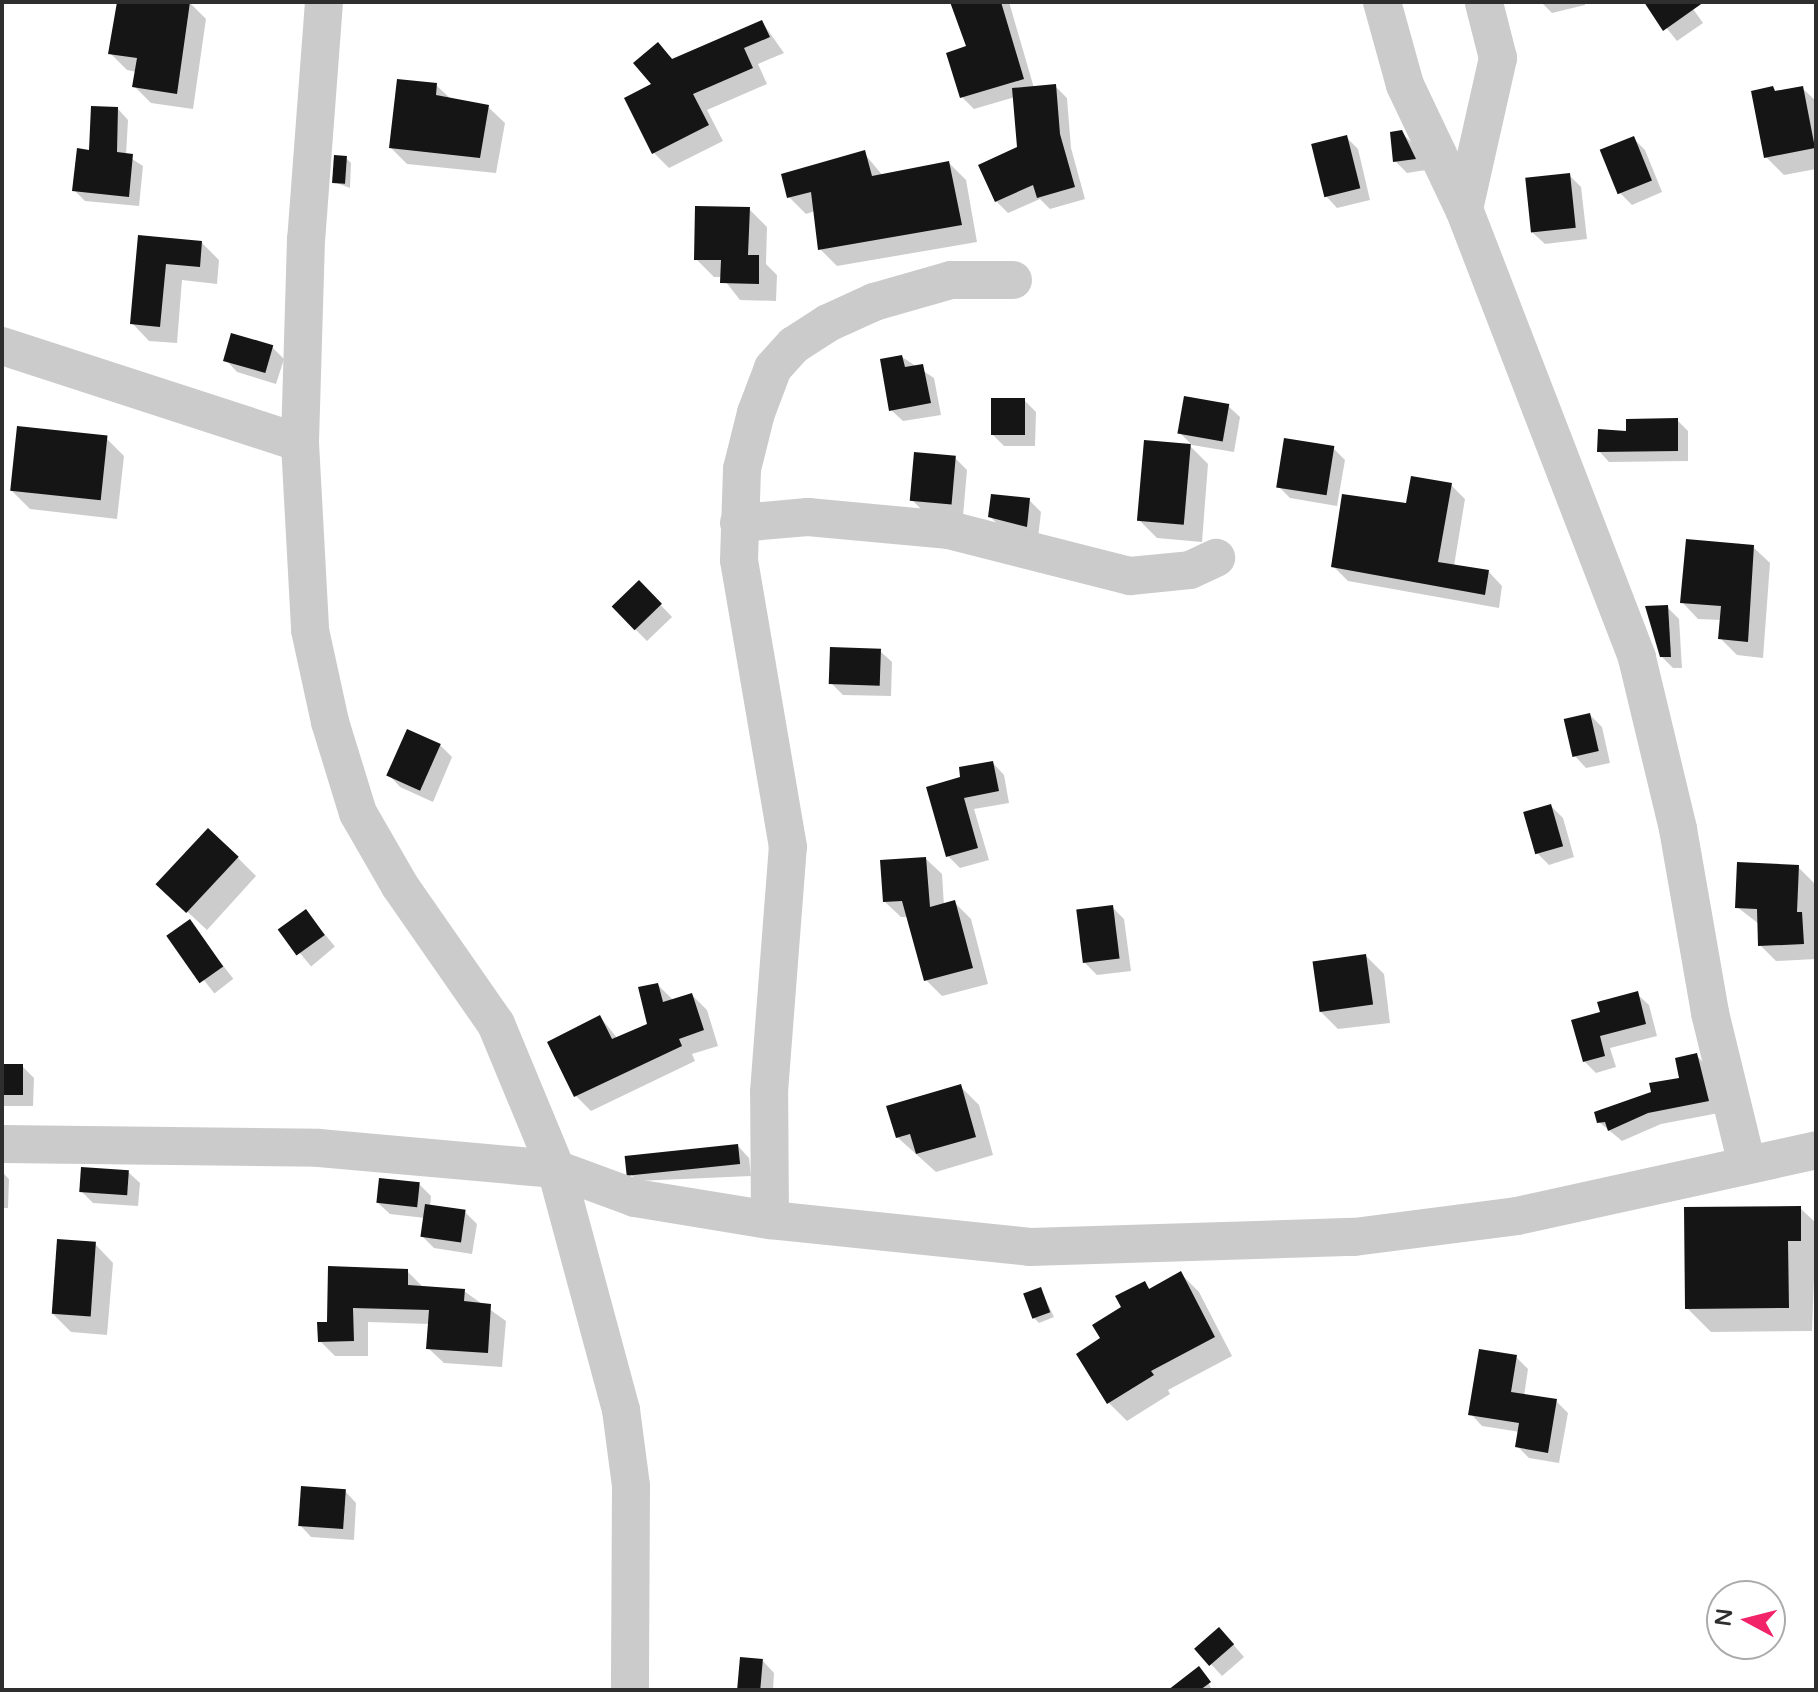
<!DOCTYPE html>
<style>
body{margin:0}
#map{position:relative;width:1818px;height:1692px;overflow:hidden;background:#fff;font-family:"Varela Round",sans-serif}
div>[style]{position:absolute}
[style*='--x']{left:calc(var(--x)*1px);top:calc(var(--y)*1px);width:calc(var(--w)*1px);rotate:calc(var(--a)*1deg)}
.shadow>*{inset:0;background:#0003;transform-origin:0 0}
.building>*{inset:0;background:#151515;transform-origin:0 0}
.minor>*{height:38px;margin:-19px;padding:0 19px;transform-origin:19px;border-radius:19px;background:#cbcbcb}
span{translate:-50% -50%;white-space:nowrap;text-align:center;line-height:1.15;-webkit-text-stroke:8px #fff;paint-order:stroke}
.frame{position:absolute;inset:0;border:4px solid #2e2e2e;pointer-events:none}
.north{position:absolute;left:1706px;top:1580px;width:80px;height:80px;box-sizing:border-box;background:#fff;border:2px solid #ababab;border-radius:50%;rotate:277deg;font-size:22px;font-weight:700;line-height:32px;text-align:center;color:#2e2e2e}
.north::after{content:'';display:block;margin:auto;width:28px;height:36px;background:#f22368;clip-path:polygon(50% 0,100% 100%,50% 72%,0 100%)}
</style>
<div id="map">
<div class="shadow">
<div style="clip-path:polygon(119px 2px,190px 3px,206px 19px,193px 109px,151px 103px,135px 87px,137px 72px,127px 70px,110px 53px)"></div>
<div style="clip-path:polygon(952px 2px,1009px 2px,1034px 88px,1055px 86px,1067px 98px,1071px 148px,1085px 199px,1050px 209px,1040px 199px,1008px 213px,996px 201px,1019px 148px,1015px 97px,974px 109px,962px 97px,969px 47px)"></div>
<div style="clip-path:polygon(1541px 2px,1585px 2px,1585px 5px,1552px 13px)"></div>
<div style="clip-path:polygon(1646px 2px,1688px 2px,1703px 23px,1677px 41px)"></div>
<div style="clip-path:polygon(762px 22px,784px 53px,758px 64px,767px 84px,707px 110px,723px 141px,669px 168px,654px 153px,658px 45px,674px 60px)"></div>
<div style="clip-path:polygon(436px 85px,452px 100px,488px 107px,505px 123px,496px 173px,407px 164px,391px 148px)"></div>
<div style="clip-path:polygon(1802px 88px,1816px 101px,1816px 169px,1784px 175px,1766px 157px,1753px 93px)"></div>
<div style="clip-path:polygon(118px 109px,128px 120px,126px 155px,143px 166px,139px 206px,85px 201px,74px 190px)"></div>
<div style="clip-path:polygon(1401px 132px,1413px 144px,1426px 170px,1407px 173px,1395px 161px)"></div>
<div style="clip-path:polygon(1346px 137px,1358px 149px,1370px 200px,1337px 208px,1326px 196px)"></div>
<div style="clip-path:polygon(1633px 138px,1645px 150px,1662px 192px,1632px 205px,1620px 193px)"></div>
<div style="clip-path:polygon(864px 153px,883px 176px,949px 163px,966px 180px,977px 242px,837px 266px,820px 249px,815px 211px,806px 214px,789px 197px)"></div>
<div style="clip-path:polygon(346px 158px,351px 163px,350px 188px,334px 182px)"></div>
<div style="clip-path:polygon(1569px 175px,1581px 187px,1587px 239px,1545px 244px,1533px 233px)"></div>
<div style="clip-path:polygon(749px 209px,767px 227px,766px 264px,777px 275px,776px 301px,740px 300px,722px 277px,714px 277px,696px 259px)"></div>
<div style="clip-path:polygon(140px 237px,202px 243px,219px 260px,217px 284px,182px 280px,177px 343px,149px 341px,132px 323px)"></div>
<div style="clip-path:polygon(272px 347px,284px 359px,276px 384px,237px 372px,226px 360px)"></div>
<div style="clip-path:polygon(902px 357px,934px 378px,941px 415px,903px 421px,891px 410px)"></div>
<div style="clip-path:polygon(1024px 400px,1036px 412px,1035px 446px,1004px 446px,992px 434px)"></div>
<div style="clip-path:polygon(1228px 406px,1240px 417px,1234px 452px,1192px 445px,1180px 433px)"></div>
<div style="clip-path:polygon(1677px 420px,1688px 431px,1688px 461px,1609px 462px,1599px 451px,1628px 433px)"></div>
<div style="clip-path:polygon(106px 438px,124px 456px,117px 519px,30px 509px,12px 491px)"></div>
<div style="clip-path:polygon(1190px 446px,1208px 464px,1202px 542px,1157px 538px,1139px 520px)"></div>
<div style="clip-path:polygon(1333px 448px,1345px 460px,1337px 506px,1290px 498px,1279px 487px)"></div>
<div style="clip-path:polygon(955px 458px,967px 470px,963px 516px,924px 512px,912px 500px)"></div>
<div style="clip-path:polygon(1451px 485px,1465px 499px,1454px 566px,1488px 571px,1502px 586px,1499px 608px,1348px 581px,1333px 566px,1408px 506px)"></div>
<div style="clip-path:polygon(1029px 500px,1041px 512px,1038px 538px,1002px 528px,990px 517px)"></div>
<div style="clip-path:polygon(1753px 547px,1770px 563px,1763px 658px,1737px 655px,1720px 638px,1722px 620px,1698px 619px,1682px 602px)"></div>
<div style="clip-path:polygon(639px 582px,672px 617px,647px 641px,635px 629px)"></div>
<div style="clip-path:polygon(1667px 607px,1679px 619px,1682px 668px,1673px 668px,1661px 656px)"></div>
<div style="clip-path:polygon(880px 651px,892px 662px,891px 696px,843px 695px,831px 683px)"></div>
<div style="clip-path:polygon(1590px 715px,1602px 727px,1610px 763px,1586px 768px,1575px 756px)"></div>
<div style="clip-path:polygon(440px 745px,452px 757px,433px 802px,400px 787px,389px 775px)"></div>
<div style="clip-path:polygon(993px 763px,1004px 775px,1009px 803px,974px 809px,989px 860px,960px 868px,948px 856px,963px 778px)"></div>
<div style="clip-path:polygon(1551px 806px,1563px 818px,1574px 857px,1549px 865px,1537px 853px)"></div>
<div style="clip-path:polygon(238px 858px,256px 876px,207px 930px,178px 903px)"></div>
<div style="clip-path:polygon(926px 859px,942px 874px,944px 906px,955px 903px,971px 919px,988px 984px,942px 996px,926px 980px,909px 917px,901px 917px,885px 902px)"></div>
<div style="clip-path:polygon(1798px 867px,1814px 883px,1816px 959px,1776px 961px,1760px 945px,1759px 924px,1737px 907px)"></div>
<div style="clip-path:polygon(1112px 907px,1124px 919px,1131px 971px,1097px 975px,1085px 963px)"></div>
<div style="left:306px;top:912px;width:45px;height:31px;rotate:50deg"></div>
<div style="left:189px;top:922px;width:72px;height:24px;rotate:52deg"></div>
<div style="clip-path:polygon(1366px 956px,1384px 974px,1390px 1023px,1338px 1029px,1320px 1011px)"></div>
<div style="clip-path:polygon(658px 985px,674px 1001px,692px 995px,707px 1010px,718px 1046px,692px 1054px,695px 1061px,591px 1111px,576px 1096px,600px 1017px,618px 1039px,649px 1025px)"></div>
<div style="clip-path:polygon(1637px 994px,1649px 1005px,1657px 1036px,1610px 1048px,1616px 1067px,1596px 1073px,1584px 1061px,1602px 1013px)"></div>
<div style="clip-path:polygon(1697px 1056px,1708px 1067px,1719px 1113px,1661px 1124px,1622px 1141px,1599px 1122px,1681px 1079px)"></div>
<div style="clip-path:polygon(2px 1066px,22px 1066px,34px 1078px,33px 1106px,2px 1106px)"></div>
<div style="clip-path:polygon(961px 1087px,979px 1105px,993px 1155px,936px 1172px,897px 1137px)"></div>
<div style="clip-path:polygon(738px 1146px,749px 1158px,751px 1176px,637px 1181px,626px 1169px)"></div>
<div style="clip-path:polygon(2px 1172px,9px 1179px,8px 1208px,2px 1208px)"></div>
<div style="clip-path:polygon(128px 1172px,140px 1183px,138px 1206px,93px 1203px,81px 1191px)"></div>
<div style="clip-path:polygon(419px 1184px,431px 1196px,430px 1207px,465px 1212px,477px 1224px,472px 1254px,434px 1248px,422px 1236px,425px 1218px,390px 1214px,378px 1203px)"></div>
<div style="clip-path:polygon(1800px 1208px,1816px 1223px,1812px 1331px,1711px 1332px,1687px 1308px)"></div>
<div style="clip-path:polygon(95px 1244px,113px 1263px,107px 1335px,71px 1332px,53px 1314px)"></div>
<div style="clip-path:polygon(407px 1271px,422px 1286px,464px 1291px,506px 1321px,502px 1367px,444px 1363px,428px 1348px,430px 1324px,368px 1322px,368px 1356px,335px 1356px,320px 1341px,329px 1324px)"></div>
<div style="clip-path:polygon(1181px 1274px,1199px 1292px,1232px 1356px,1168px 1390px,1170px 1394px,1127px 1421px,1109px 1403px,1123px 1308px,1144px 1283px,1151px 1290px)"></div>
<div style="clip-path:polygon(1041px 1290px,1054px 1317px,1039px 1323px,1034px 1318px)"></div>
<div style="clip-path:polygon(1516px 1357px,1528px 1369px,1524px 1396px,1556px 1401px,1568px 1413px,1559px 1463px,1529px 1458px,1517px 1446px,1520px 1432px,1482px 1426px,1471px 1414px)"></div>
<div style="clip-path:polygon(345px 1491px,356px 1503px,354px 1540px,311px 1537px,300px 1525px)"></div>
<div style="clip-path:polygon(1231px 1642px,1244px 1657px,1222px 1676px,1211px 1664px)"></div>
<div style="clip-path:polygon(763px 1661px,774px 1673px,773px 1690px,740px 1690px)"></div>
<div style="clip-path:polygon(1204px 1674px,1212px 1690px,1182px 1690px)"></div>
</div>
<div class="building">
<div style="clip-path:polygon(117px 2px,190px 2px,177px 94px,132px 87px,137px 58px,108px 54px)"></div>
<div style="clip-path:polygon(950px 2px,1001px 2px,1024px 79px,960px 98px,946px 53px,966px 46px)"></div>
<div style="clip-path:polygon(1644px 2px,1704px 2px,1663px 31px)"></div>
<div style="clip-path:polygon(762px 20px,770px 37px,744px 48px,753px 68px,693px 94px,709px 125px,652px 154px,624px 98px,651px 84px,633px 63px,658px 42px,672px 59px)"></div>
<div style="clip-path:polygon(397px 79px,437px 83px,436px 95px,489px 105px,480px 158px,389px 148px)"></div>
<div style="clip-path:polygon(1056px 84px,1060px 134px,1075px 187px,1037px 198px,1033px 185px,995px 202px,978px 165px,1017px 147px,1012px 88px)"></div>
<div style="clip-path:polygon(1773px 86px,1775px 91px,1803px 86px,1815px 148px,1764px 158px,1751px 91px)"></div>
<div style="clip-path:polygon(91px 106px,118px 107px,117px 152px,133px 154px,129px 197px,72px 191px,77px 148px,89px 150px)"></div>
<div style="clip-path:polygon(1402px 130px,1416px 159px,1393px 162px,1390px 132px)"></div>
<div style="left:1347px;top:135px;width:55px;height:37px;rotate:76deg"></div>
<div style="left:1634px;top:136px;width:48px;height:37px;rotate:68deg"></div>
<div style="clip-path:polygon(865px 150px,872px 176px,949px 161px,962px 225px,818px 250px,811px 192px,787px 198px,781px 174px)"></div>
<div style="left:334px;top:155px;width:13px;height:28px;rotate:4deg"></div>
<div style="left:1570px;top:173px;width:55px;height:45px;rotate:84deg"></div>
<div style="clip-path:polygon(695px 206px,750px 207px,748px 255px,759px 255px,759px 284px,720px 283px,721px 260px,694px 260px)"></div>
<div style="clip-path:polygon(138px 235px,202px 241px,200px 267px,166px 264px,160px 327px,130px 324px)"></div>
<div style="left:231px;top:333px;width:44px;height:29px;rotate:16deg"></div>
<div style="clip-path:polygon(902px 355px,905px 367px,923px 364px,931px 403px,889px 411px,880px 359px)"></div>
<div style="left:1184px;top:396px;width:46px;height:38px;rotate:10deg"></div>
<div style="left:991px;top:398px;width:34px;height:37px"></div>
<div style="clip-path:polygon(1678px 418px,1678px 451px,1597px 452px,1598px 429px,1626px 431px,1626px 419px)"></div>
<div style="left:17px;top:426px;width:91px;height:65px;rotate:6deg"></div>
<div style="left:1284px;top:438px;width:51px;height:50px;rotate:9deg"></div>
<div style="left:1144px;top:440px;width:47px;height:81px;rotate:5deg"></div>
<div style="left:914px;top:452px;width:42px;height:49px;rotate:5deg"></div>
<div style="clip-path:polygon(1411px 476px,1452px 483px,1438px 562px,1489px 570px,1485px 595px,1331px 567px,1342px 494px,1406px 503px)"></div>
<div style="clip-path:polygon(991px 494px,1030px 498px,1027px 527px,988px 517px)"></div>
<div style="clip-path:polygon(1686px 539px,1754px 545px,1748px 642px,1718px 639px,1721px 606px,1680px 603px)"></div>
<div style="left:639px;top:580px;width:33px;height:38px;rotate:46deg"></div>
<div style="clip-path:polygon(1668px 605px,1671px 657px,1660px 657px,1645px 606px)"></div>
<div style="left:830px;top:647px;width:51px;height:37px;rotate:2deg"></div>
<div style="left:1590px;top:713px;width:39px;height:27px;rotate:77deg"></div>
<div style="left:407px;top:729px;width:37px;height:51px;rotate:24deg"></div>
<div style="clip-path:polygon(993px 761px,999px 791px,964px 798px,978px 848px,946px 857px,926px 787px,960px 777px,959px 767px)"></div>
<div style="left:1551px;top:804px;width:44px;height:29px;rotate:74deg"></div>
<div style="left:208px;top:828px;width:42px;height:77px;rotate:43deg"></div>
<div style="clip-path:polygon(926px 857px,930px 907px,955px 900px,973px 968px,924px 981px,902px 901px,883px 902px,880px 860px)"></div>
<div style="clip-path:polygon(1737px 862px,1799px 865px,1797px 912px,1802px 912px,1804px 944px,1758px 946px,1757px 909px,1735px 908px)"></div>
<div style="left:1113px;top:905px;width:54px;height:37px;rotate:83deg"></div>
<div style="left:306px;top:909px;width:32px;height:35px;rotate:54deg"></div>
<div style="left:190px;top:919px;width:58px;height:29px;rotate:55deg"></div>
<div style="left:1366px;top:954px;width:51px;height:54px;rotate:82deg"></div>
<div style="clip-path:polygon(658px 983px,663px 1002px,692px 993px,704px 1030px,679px 1039px,682px 1046px,574px 1097px,547px 1042px,600px 1015px,612px 1039px,647px 1024px,638px 987px)"></div>
<div style="clip-path:polygon(1638px 991px,1646px 1024px,1600px 1036px,1605px 1056px,1583px 1062px,1571px 1020px,1600px 1012px,1597px 1002px)"></div>
<div style="clip-path:polygon(1697px 1053px,1709px 1101px,1648px 1113px,1608px 1131px,1605px 1122px,1597px 1123px,1594px 1112px,1651px 1092px,1649px 1083px,1679px 1078px,1675px 1058px)"></div>
<div style="left:2px;top:1064px;width:21px;height:31px"></div>
<div style="clip-path:polygon(961px 1084px,976px 1137px,916px 1154px,910px 1134px,896px 1138px,886px 1106px)"></div>
<div style="left:738px;top:1144px;width:20px;height:114px;rotate:84deg"></div>
<div style="left:81px;top:1167px;width:48px;height:25px;rotate:4deg"></div>
<div style="left:379px;top:1178px;width:41px;height:25px;rotate:6deg"></div>
<div style="left:425px;top:1204px;width:41px;height:33px;rotate:8deg"></div>
<div style="clip-path:polygon(1801px 1206px,1801px 1241px,1788px 1241px,1789px 1308px,1685px 1309px,1684px 1207px)"></div>
<div style="left:57px;top:1239px;width:39px;height:75px;rotate:4deg"></div>
<div style="clip-path:polygon(328px 1266px,408px 1269px,408px 1285px,465px 1289px,464px 1301px,491px 1304px,488px 1353px,426px 1349px,429px 1310px,353px 1308px,354px 1341px,318px 1342px,317px 1322px,327px 1322px)"></div>
<div style="clip-path:polygon(1181px 1271px,1215px 1337px,1151px 1371px,1154px 1375px,1107px 1404px,1076px 1354px,1100px 1338px,1092px 1325px,1121px 1307px,1115px 1296px,1145px 1281px,1149px 1289px)"></div>
<div style="left:1041px;top:1287px;width:27px;height:19px;rotate:70deg"></div>
<div style="clip-path:polygon(1479px 1349px,1517px 1355px,1511px 1392px,1557px 1399px,1548px 1453px,1515px 1447px,1519px 1423px,1468px 1415px)"></div>
<div style="left:301px;top:1486px;width:45px;height:40px;rotate:4deg"></div>
<div style="left:1219px;top:1627px;width:23px;height:33px;rotate:49deg"></div>
<div style="left:740px;top:1657px;width:23px;height:33px;rotate:5deg"></div>
<div style="clip-path:polygon(1199px 1666px,1211px 1682px,1200px 1690px,1168px 1690px)"></div>
</div>
<div class="minor">
<div style="--x:324;--y:2;--w:238;--a:94.3"></div>
<div style="--x:306;--y:239;--w:204;--a:91.7"></div>
<div style="--x:300;--y:443;--w:187;--a:86.9"></div>
<div style="--x:310;--y:630;--w:94;--a:77.7"></div>
<div style="--x:330;--y:722;--w:95;--a:72.9"></div>
<div style="--x:358;--y:813;--w:84;--a:60.1"></div>
<div style="--x:400;--y:886;--w:168;--a:55.2"></div>
<div style="--x:496;--y:1024;--w:157;--a:67.5"></div>
<div style="--x:556;--y:1169;--w:250;--a:74.9"></div>
<div style="--x:621;--y:1410;--w:77;--a:82.5"></div>
<div style="--x:631;--y:1486;--w:204;--a:90.3"></div>
<div style="--x:1382;--y:2;--w:86;--a:74.5"></div>
<div style="--x:1405;--y:85;--w:137;--a:64.6"></div>
<div style="--x:1464;--y:209;--w:481;--a:68.9"></div>
<div style="--x:1637;--y:658;--w:176;--a:76.5"></div>
<div style="--x:1678;--y:829;--w:187;--a:80.1"></div>
<div style="--x:1710;--y:1013;--w:156;--a:76.3"></div>
<div style="--x:1464;--y:209;--w:155;--a:-77.3"></div>
<div style="--x:1498;--y:58;--w:57;--a:-104.3"></div>
<div style="--x:2;--y:346;--w:313;--a:18"></div>
<div style="--x:739;--y:523;--w:69;--a:-5"></div>
<div style="--x:808;--y:517;--w:142;--a:5.3"></div>
<div style="--x:949;--y:530;--w:187;--a:14.3"></div>
<div style="--x:1130;--y:576;--w:60;--a:-5.7"></div>
<div style="--x:1190;--y:570;--w:29;--a:-25"></div>
<div style="--x:2;--y:1144;--w:317;--a:0.7"></div>
<div style="--x:319;--y:1148;--w:238;--a:5.1"></div>
<div style="--x:556;--y:1169;--w:84;--a:20.2"></div>
<div style="--x:635;--y:1198;--w:137;--a:9.3"></div>
<div style="--x:770;--y:1220;--w:261;--a:5.9"></div>
<div style="--x:1030;--y:1247;--w:324;--a:-1.8"></div>
<div style="--x:1354;--y:1237;--w:164;--a:-7.3"></div>
<div style="--x:1517;--y:1216;--w:306;--a:-12.4"></div>
<div style="--x:770;--y:1220;--w:128;--a:-90.4"></div>
<div style="--x:769;--y:1092;--w:246;--a:-85.6"></div>
<div style="--x:788;--y:847;--w:291;--a:-99.7"></div>
<div style="--x:739;--y:560;--w:91;--a:-88.1"></div>
<div style="--x:742;--y:469;--w:58;--a:-76"></div>
<div style="--x:756;--y:413;--w:48;--a:-69.3"></div>
<div style="--x:773;--y:368;--w:31;--a:-48"></div>
<div style="--x:794;--y:345;--w:40;--a:-32.9"></div>
<div style="--x:828;--y:323;--w:51;--a:-24.5"></div>
<div style="--x:874;--y:302;--w:80;--a:-15.9"></div>
<div style="--x:951;--y:280;--w:62;--a:0"></div>
</div>
<div class="frame"></div>
<div class="north">N</div>
</div>
